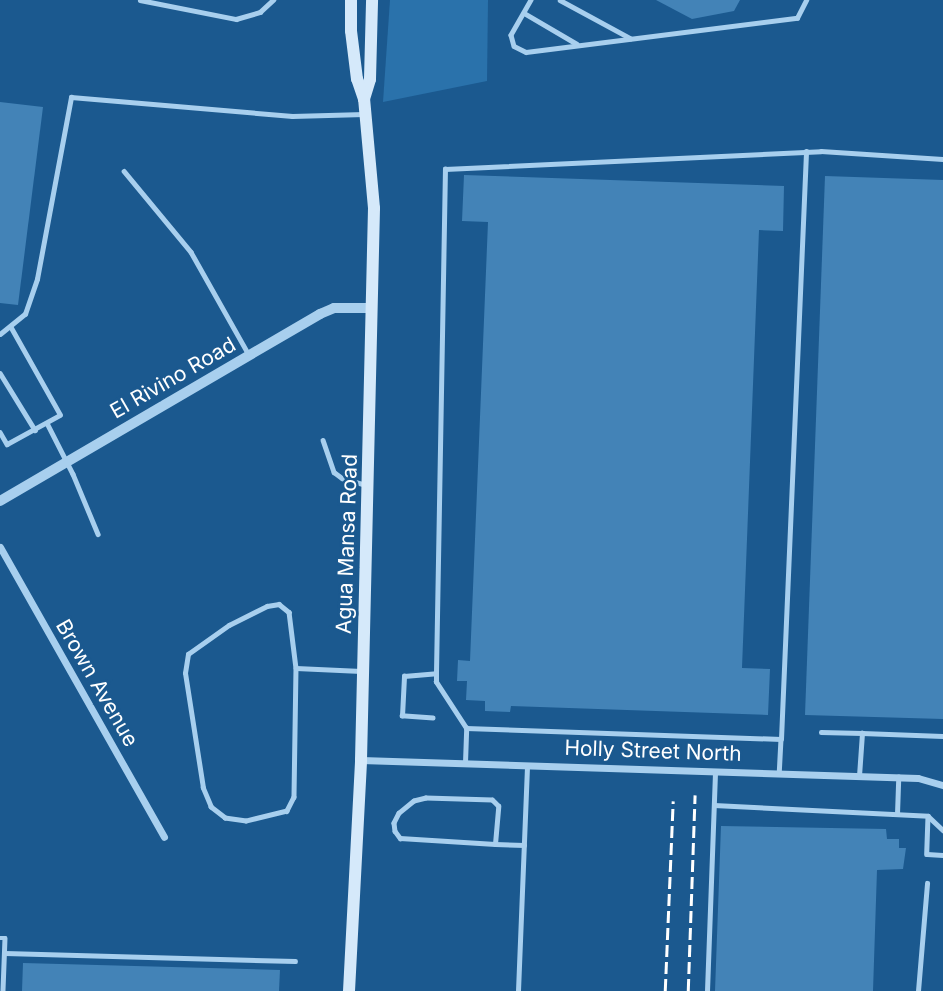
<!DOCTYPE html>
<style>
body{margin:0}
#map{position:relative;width:943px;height:991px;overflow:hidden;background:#1b598f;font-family:Inter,sans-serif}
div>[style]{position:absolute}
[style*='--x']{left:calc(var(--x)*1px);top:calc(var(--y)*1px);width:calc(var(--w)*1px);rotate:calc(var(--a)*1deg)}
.green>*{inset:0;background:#2a72ab}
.building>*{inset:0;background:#4383b7}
.service>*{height:4.5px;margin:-2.25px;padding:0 2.25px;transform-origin:2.25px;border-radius:2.25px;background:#a8cfee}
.minor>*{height:7px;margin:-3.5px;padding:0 3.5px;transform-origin:3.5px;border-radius:3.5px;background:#a8cfee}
.tertiary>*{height:10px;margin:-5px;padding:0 5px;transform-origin:5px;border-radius:5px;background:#a8cfee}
.secondary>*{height:12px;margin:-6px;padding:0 6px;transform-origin:6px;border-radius:6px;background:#d5e9fa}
.rail>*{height:2.5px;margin-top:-1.25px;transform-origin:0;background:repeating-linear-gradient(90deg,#fff 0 12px,transparent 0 17px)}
span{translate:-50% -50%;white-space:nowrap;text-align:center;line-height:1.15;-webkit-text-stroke:5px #1b598f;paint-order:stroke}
.street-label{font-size:21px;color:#fff}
</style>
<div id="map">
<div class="green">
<div style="clip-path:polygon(390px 0,488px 0,487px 81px,383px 102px)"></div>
</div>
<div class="building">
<div style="clip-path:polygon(656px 0,740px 0,734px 11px,692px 19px)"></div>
<div style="clip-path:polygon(0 102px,43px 107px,18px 305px,0 303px)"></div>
<div style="clip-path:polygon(464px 175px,784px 186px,783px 231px,759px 230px,742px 668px,770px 669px,768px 715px,511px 706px,510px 712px,485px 711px,485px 701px,466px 700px,467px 681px,457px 681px,458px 660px,470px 661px,488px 222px,462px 221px)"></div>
<div style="clip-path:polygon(825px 176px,943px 180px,943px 719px,805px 715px)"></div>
<div style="clip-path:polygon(721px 826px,886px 829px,887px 839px,899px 839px,899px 848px,906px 848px,903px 869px,877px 870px,873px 991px,715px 991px)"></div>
<div style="clip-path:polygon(23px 963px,280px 970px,279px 991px,22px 991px)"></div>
</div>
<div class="service">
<div style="--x:140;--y:0;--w:98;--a:11.2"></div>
<div style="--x:236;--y:19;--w:25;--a:-16"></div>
<div style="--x:260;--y:12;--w:18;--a:-43"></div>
<div style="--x:531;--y:0;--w:40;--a:119.7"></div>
<div style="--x:511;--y:35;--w:11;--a:75"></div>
<div style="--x:514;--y:46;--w:13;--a:27"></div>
<div style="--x:526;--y:52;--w:273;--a:-7.2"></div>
<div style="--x:797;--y:18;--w:20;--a:-63"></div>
<div style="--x:560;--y:0;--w:80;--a:28.5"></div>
<div style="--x:524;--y:13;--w:61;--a:30.3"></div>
<div style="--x:124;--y:171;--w:105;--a:50.4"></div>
<div style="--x:191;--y:252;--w:118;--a:60.6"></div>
<div style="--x:0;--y:334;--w:32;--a:-39"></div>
<div style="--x:25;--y:314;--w:37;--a:-71"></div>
<div style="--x:37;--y:279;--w:185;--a:-79.4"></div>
<div style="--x:71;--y:97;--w:222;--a:4.9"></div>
<div style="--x:292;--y:116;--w:72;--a:-1.6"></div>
<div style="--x:0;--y:373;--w:67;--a:58.4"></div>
<div style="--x:47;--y:423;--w:57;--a:63"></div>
<div style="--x:73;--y:474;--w:65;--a:67.4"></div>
<div style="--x:0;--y:432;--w:14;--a:60"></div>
<div style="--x:7;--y:444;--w:60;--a:-28.7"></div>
<div style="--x:60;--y:415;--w:100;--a:-119.4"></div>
<div style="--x:323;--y:440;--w:34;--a:71"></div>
<div style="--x:334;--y:472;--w:10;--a:37"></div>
<div style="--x:342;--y:478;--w:26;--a:16"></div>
<div style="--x:296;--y:668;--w:129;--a:90.9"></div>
<div style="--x:294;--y:797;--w:16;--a:117"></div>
<div style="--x:287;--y:811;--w:42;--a:166.3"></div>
<div style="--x:246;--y:821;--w:21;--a:-172"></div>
<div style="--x:225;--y:818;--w:18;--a:-142"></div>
<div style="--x:211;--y:807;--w:21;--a:-113"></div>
<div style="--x:203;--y:788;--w:116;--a:-98.9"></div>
<div style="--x:185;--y:673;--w:19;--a:-81"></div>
<div style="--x:188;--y:654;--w:50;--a:-35.3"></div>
<div style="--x:229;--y:625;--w:42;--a:-26.6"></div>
<div style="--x:267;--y:606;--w:12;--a:-9"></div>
<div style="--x:279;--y:604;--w:13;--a:39"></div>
<div style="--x:289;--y:612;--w:56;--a:82.9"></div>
<div style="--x:296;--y:668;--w:65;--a:2.6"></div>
<div style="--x:433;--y:718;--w:31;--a:-176"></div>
<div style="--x:402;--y:716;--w:40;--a:-87.1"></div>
<div style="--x:404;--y:676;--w:32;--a:-5"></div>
<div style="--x:466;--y:728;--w:315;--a:2"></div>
<div style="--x:781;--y:739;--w:34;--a:93"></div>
<div style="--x:821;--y:732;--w:41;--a:1.4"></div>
<div style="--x:781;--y:739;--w:588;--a:-87.56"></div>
<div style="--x:465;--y:763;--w:35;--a:-88"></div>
<div style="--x:466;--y:728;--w:55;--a:-123.1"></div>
<div style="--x:436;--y:682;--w:9;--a:-90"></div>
<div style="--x:436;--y:673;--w:504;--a:-88.98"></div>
<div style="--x:445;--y:169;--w:376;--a:-2.7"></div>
<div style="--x:821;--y:151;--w:122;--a:3.8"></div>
<div style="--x:859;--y:776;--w:43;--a:-86"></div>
<div style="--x:862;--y:733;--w:81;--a:2.1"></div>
<div style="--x:714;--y:805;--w:214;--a:2.9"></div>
<div style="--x:928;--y:816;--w:21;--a:43"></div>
<div style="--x:897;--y:814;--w:37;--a:-88"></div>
<div style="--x:928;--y:816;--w:38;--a:92"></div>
<div style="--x:927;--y:854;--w:16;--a:4"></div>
<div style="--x:495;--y:844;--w:38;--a:-85"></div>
<div style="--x:498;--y:806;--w:8;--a:-135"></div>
<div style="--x:492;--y:800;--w:66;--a:-178.3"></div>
<div style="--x:426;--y:798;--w:12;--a:166"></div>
<div style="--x:414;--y:801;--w:19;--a:141"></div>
<div style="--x:399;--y:813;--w:11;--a:117"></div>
<div style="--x:394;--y:823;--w:8;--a:83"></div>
<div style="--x:395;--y:831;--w:9;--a:54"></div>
<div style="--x:400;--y:838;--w:95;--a:3.6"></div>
<div style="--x:495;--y:844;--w:29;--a:2"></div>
<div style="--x:0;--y:938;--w:5;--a:0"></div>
<div style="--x:5;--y:938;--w:53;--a:92.2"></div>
<div style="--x:5;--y:953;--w:290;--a:1.6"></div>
<div style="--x:518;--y:991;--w:225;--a:-87.7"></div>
<div style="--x:707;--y:991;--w:219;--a:-87.9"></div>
<div style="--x:918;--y:991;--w:108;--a:-85.2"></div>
</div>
<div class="minor">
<div style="--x:0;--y:547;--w:333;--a:60.5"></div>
<div style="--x:361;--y:760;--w:557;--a:1.85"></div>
<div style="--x:918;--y:778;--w:26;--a:16"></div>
</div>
<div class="tertiary">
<div style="--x:0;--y:501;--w:371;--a:-30.3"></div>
<div style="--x:320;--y:314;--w:15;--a:-23"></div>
<div style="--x:334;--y:308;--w:38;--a:0"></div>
</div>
<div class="secondary">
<div style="--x:364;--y:99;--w:21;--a:-73"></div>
<div style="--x:370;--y:79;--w:79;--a:-88.5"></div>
<div style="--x:349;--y:991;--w:231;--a:-87"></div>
<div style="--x:361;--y:760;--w:552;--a:-88.65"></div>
<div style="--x:374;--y:208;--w:109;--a:-95.2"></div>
<div style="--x:364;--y:99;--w:21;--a:-109"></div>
<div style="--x:357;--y:79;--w:48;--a:-97.1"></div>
<div style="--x:351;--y:31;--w:31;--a:-90"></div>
</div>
<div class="rail">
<div style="--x:665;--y:991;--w:190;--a:-87.6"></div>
<div style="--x:688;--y:991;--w:196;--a:-88"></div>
</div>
<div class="street-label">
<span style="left:173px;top:378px;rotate:-30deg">El Rivino Road</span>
<span style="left:347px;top:544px;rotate:-88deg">Agua Mansa Road</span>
<span style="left:97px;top:683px;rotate:60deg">Brown Avenue</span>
<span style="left:653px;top:751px;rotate:2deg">Holly Street North</span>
</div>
</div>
